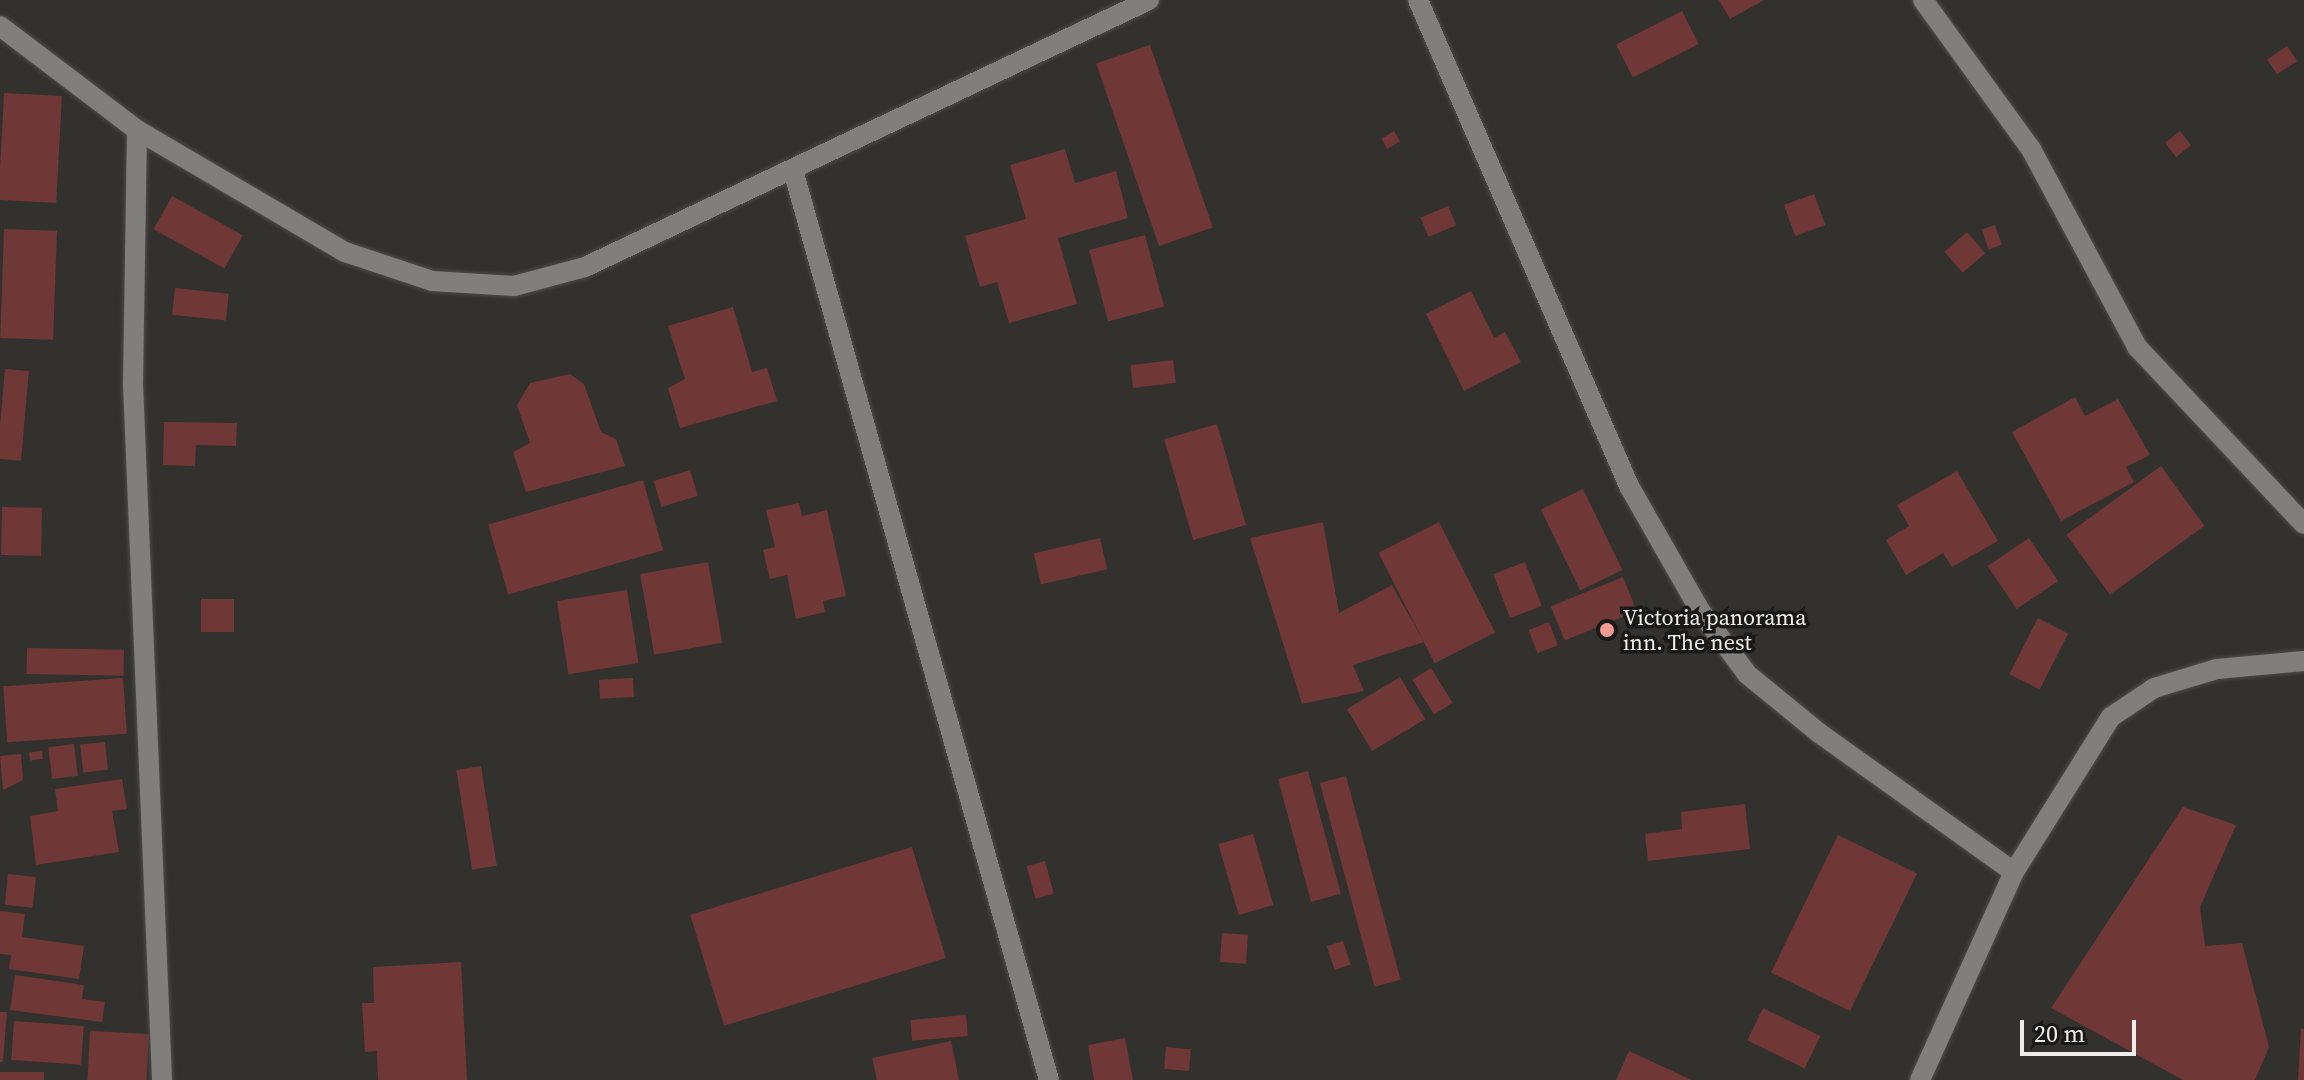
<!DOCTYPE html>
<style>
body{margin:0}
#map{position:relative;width:2304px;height:1080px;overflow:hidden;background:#32312d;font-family:"Source Serif 4",serif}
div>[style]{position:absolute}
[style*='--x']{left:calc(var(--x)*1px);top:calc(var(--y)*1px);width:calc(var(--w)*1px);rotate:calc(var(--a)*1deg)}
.building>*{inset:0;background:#6f3736;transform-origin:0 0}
.roads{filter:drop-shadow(0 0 2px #4d4c49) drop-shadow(0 0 2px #4d4c49)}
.minor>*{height:20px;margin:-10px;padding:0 10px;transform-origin:10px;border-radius:10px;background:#807f7b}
.dots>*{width:22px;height:22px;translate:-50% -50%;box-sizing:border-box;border:4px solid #191917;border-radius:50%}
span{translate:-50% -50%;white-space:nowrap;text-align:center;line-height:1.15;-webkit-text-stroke:7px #191917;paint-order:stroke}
.poi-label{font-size:22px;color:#eeedeb}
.left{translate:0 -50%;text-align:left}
.scale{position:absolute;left:2020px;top:1020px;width:116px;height:36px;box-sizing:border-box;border:4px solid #eeedeb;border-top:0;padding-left:10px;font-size:24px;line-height:28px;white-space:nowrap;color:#eeedeb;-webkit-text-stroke:6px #191917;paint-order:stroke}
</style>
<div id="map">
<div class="building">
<div style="clip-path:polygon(1719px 0,1764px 0,1730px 19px)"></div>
<div style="left:1682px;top:11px;width:37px;height:74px;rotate:63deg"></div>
<div style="left:1150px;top:45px;width:193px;height:57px;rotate:71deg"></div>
<div style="left:2287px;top:46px;width:18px;height:24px;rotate:56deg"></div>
<div style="left:4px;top:93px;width:58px;height:107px;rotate:3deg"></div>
<div style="left:1394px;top:131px;width:12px;height:15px;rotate:59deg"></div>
<div style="left:2180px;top:131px;width:18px;height:19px;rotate:52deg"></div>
<div style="clip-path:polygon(1065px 149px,1075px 183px,1116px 171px,1128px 218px,1058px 238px,1077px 304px,1009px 323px,997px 282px,980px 287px,965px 236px,1026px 219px,1010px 165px)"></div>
<div style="left:1814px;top:194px;width:33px;height:32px;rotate:70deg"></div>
<div style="left:172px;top:196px;width:81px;height:38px;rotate:29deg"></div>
<div style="left:1448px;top:206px;width:21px;height:30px;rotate:67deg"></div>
<div style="left:1995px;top:225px;width:21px;height:14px;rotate:71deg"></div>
<div style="left:4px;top:229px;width:53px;height:109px;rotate:2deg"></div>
<div style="left:1967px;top:232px;width:28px;height:30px;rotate:49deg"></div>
<div style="left:1145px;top:235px;width:74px;height:58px;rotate:75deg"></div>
<div style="left:175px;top:288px;width:54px;height:27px;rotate:6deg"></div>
<div style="clip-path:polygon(1471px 291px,1494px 338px,1505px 332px,1521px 362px,1464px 391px,1426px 314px)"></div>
<div style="clip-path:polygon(733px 307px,752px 372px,767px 368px,777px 401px,680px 428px,668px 388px,685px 379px,668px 326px)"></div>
<div style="left:1173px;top:360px;width:23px;height:43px;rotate:83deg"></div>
<div style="left:5px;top:369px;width:24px;height:90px;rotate:5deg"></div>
<div style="clip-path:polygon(570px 374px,584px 384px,601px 432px,616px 439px,625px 466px,526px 492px,513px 452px,530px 443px,517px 405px,530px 383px)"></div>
<div style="clip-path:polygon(2075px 397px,2085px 416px,2118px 399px,2150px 455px,2126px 467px,2134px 482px,2061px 521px,2012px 432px)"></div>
<div style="clip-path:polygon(164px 422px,237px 423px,236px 446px,196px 445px,195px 466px,163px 465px)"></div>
<div style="left:1217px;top:424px;width:105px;height:55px;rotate:74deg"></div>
<div style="left:2161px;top:466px;width:74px;height:117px;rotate:54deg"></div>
<div style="left:690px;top:470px;width:27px;height:38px;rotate:73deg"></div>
<div style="clip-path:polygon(1957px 471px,1998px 541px,1952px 567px,1943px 553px,1906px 575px,1886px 540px,1909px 526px,1897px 505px)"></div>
<div style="left:643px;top:480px;width:73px;height:161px;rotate:74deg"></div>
<div style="left:1583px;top:489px;width:90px;height:47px;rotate:64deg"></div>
<div style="clip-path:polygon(799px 503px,802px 516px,827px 510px,846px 596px,823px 601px,825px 612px,796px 619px,787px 575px,770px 579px,763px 550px,775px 547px,766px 510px)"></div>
<div style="left:2px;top:507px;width:40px;height:48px;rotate:1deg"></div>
<div style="clip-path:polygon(1323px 522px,1339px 613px,1392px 585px,1424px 642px,1353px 665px,1364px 691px,1302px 704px,1250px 538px)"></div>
<div style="left:1439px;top:522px;width:124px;height:68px;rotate:63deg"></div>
<div style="left:1100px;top:538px;width:32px;height:68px;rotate:77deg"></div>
<div style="left:2029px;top:538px;width:52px;height:50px;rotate:56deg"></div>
<div style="left:708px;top:562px;width:82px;height:69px;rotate:80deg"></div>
<div style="left:1525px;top:562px;width:47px;height:34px;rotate:69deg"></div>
<div style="left:1623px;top:577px;width:37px;height:78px;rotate:68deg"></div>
<div style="left:627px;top:590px;width:74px;height:71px;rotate:81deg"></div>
<div style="left:201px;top:599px;width:33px;height:33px"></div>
<div style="left:2038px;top:618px;width:34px;height:63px;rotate:27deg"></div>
<div style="left:1549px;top:622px;width:25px;height:22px;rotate:69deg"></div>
<div style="left:27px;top:648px;width:97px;height:26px;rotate:1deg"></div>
<div style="left:1431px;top:668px;width:41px;height:22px;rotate:58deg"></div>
<div style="left:1400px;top:677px;width:49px;height:62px;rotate:59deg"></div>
<div style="left:123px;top:678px;width:56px;height:120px;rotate:86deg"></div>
<div style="left:633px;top:678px;width:19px;height:34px;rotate:87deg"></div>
<div style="left:105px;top:742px;width:28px;height:25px;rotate:84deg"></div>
<div style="left:74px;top:744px;width:32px;height:26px;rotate:83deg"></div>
<div style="left:42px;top:751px;width:8px;height:13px;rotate:83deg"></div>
<div style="clip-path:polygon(21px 754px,23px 780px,3px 790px,0 756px)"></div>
<div style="left:481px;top:766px;width:101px;height:25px;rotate:81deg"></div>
<div style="left:1308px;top:771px;width:127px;height:31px;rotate:75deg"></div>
<div style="left:1346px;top:776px;width:211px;height:27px;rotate:75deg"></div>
<div style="clip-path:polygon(122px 779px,127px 809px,112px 811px,119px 852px,36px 865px,30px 816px,58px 811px,55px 789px)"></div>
<div style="clip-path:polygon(1745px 804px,1750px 849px,1648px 861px,1645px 834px,1682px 829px,1681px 812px)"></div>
<div style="clip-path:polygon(2183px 807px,2236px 825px,2200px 907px,2205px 946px,2242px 943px,2269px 1047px,2255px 1080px,2183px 1080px,2051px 1008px)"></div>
<div style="left:1253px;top:834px;width:74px;height:36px;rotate:74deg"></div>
<div style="left:1838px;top:835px;width:88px;height:153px;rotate:26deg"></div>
<div style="left:912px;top:847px;width:116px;height:232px;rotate:73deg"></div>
<div style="left:1045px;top:861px;width:34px;height:19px;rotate:75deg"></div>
<div style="left:8px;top:874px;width:28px;height:31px;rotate:6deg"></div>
<div style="clip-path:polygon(0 911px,25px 914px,22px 937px,84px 946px,79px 979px,9px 969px,11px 955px,0 954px)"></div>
<div style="left:1222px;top:933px;width:26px;height:29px;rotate:4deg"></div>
<div style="left:1343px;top:941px;width:25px;height:17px;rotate:72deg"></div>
<div style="clip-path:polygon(461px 962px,467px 1080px,378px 1080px,377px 1051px,365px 1052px,362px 1003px,374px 1003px,373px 967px)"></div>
<div style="clip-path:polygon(15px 975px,84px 985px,82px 999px,105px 1002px,102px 1022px,10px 1010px)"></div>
<div style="left:1763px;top:1008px;width:64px;height:36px;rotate:26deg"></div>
<div style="clip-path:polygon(0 1012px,7px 1012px,3px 1062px,0 1062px)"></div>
<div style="left:966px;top:1015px;width:21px;height:56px;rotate:85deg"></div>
<div style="left:14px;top:1021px;width:70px;height:39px;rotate:4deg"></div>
<div style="clip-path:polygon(2301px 1029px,2304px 1029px,2304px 1080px,2298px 1080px)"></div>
<div style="left:90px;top:1031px;width:59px;height:49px;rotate:3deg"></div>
<div style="clip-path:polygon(1125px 1038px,1133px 1080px,1094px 1080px,1088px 1045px)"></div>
<div style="clip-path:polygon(951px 1041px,959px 1080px,877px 1080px,872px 1058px)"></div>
<div style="left:1166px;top:1047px;width:25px;height:22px;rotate:5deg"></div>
<div style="clip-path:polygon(1629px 1051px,1692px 1080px,1616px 1080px)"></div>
<div style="left:44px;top:1072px;width:8px;height:44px;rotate:90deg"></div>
</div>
<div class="roads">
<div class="minor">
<div style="--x:1418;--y:0;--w:530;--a:66.53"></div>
<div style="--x:1629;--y:486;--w:145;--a:60.3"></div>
<div style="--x:1701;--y:612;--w:77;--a:53.4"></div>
<div style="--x:1747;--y:674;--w:93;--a:39.3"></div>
<div style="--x:1819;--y:733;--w:239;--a:35.5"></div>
<div style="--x:1923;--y:0;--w:184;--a:54.1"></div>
<div style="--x:2031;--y:149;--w:225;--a:61.8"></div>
<div style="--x:2137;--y:347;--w:243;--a:46.7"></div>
<div style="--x:0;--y:26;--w:172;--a:37.2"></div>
<div style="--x:137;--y:130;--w:241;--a:30.4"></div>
<div style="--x:345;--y:252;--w:92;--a:18.4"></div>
<div style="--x:432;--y:281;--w:82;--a:3.5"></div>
<div style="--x:514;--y:286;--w:73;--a:-15"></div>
<div style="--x:585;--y:267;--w:624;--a:-25.33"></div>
<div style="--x:137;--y:130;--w:254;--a:90.9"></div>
<div style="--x:133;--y:384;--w:697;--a:87.61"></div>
<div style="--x:793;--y:170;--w:945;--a:74.29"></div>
<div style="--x:1920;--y:1080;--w:228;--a:-65.7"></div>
<div style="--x:2014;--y:872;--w:183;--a:-58"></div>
<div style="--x:2111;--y:717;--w:52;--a:-34"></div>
<div style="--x:2154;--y:688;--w:66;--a:-16.8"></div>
<div style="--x:2217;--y:669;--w:87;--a:-5.3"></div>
</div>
</div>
<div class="dots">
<div style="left:1607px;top:630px;background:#f59c92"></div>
</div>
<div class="poi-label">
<span class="left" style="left:1623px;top:630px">Victoria panorama<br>inn. The nest</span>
</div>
<div class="scale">20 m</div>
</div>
